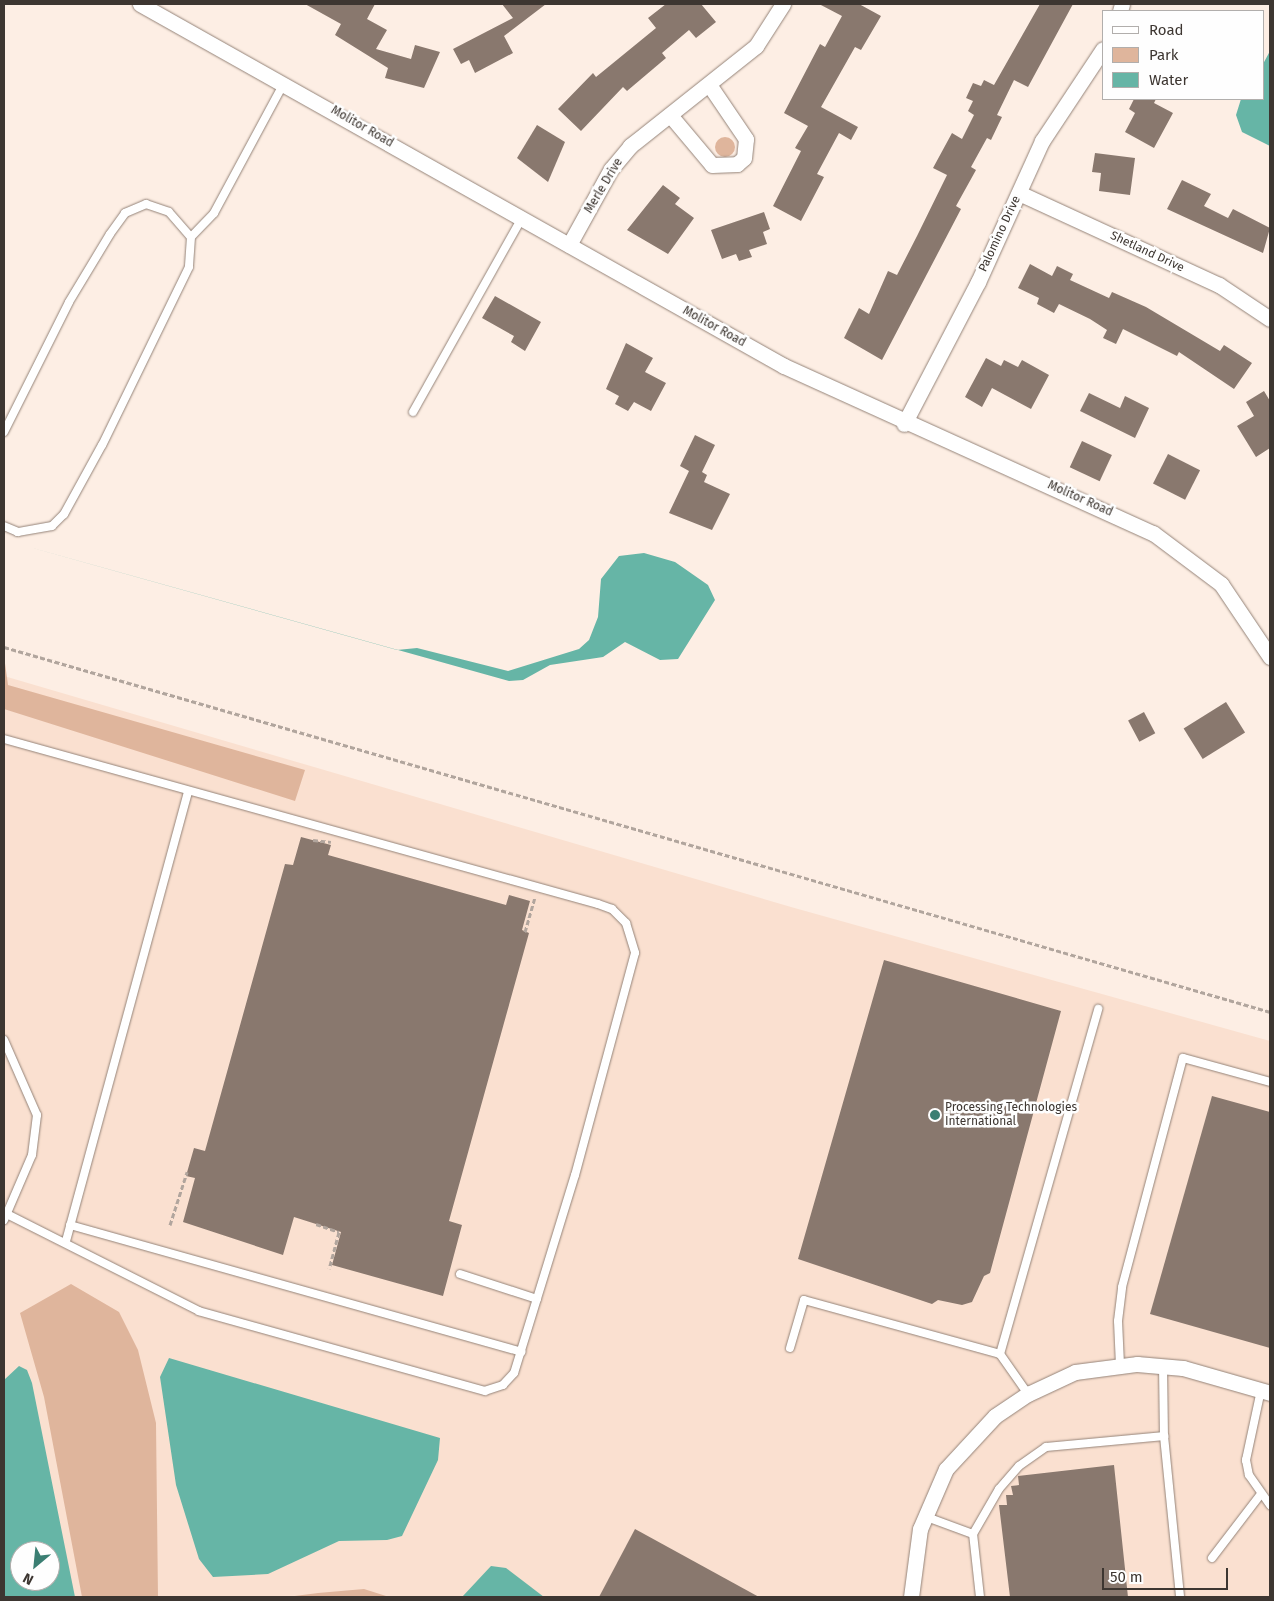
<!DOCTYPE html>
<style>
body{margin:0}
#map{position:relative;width:1274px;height:1601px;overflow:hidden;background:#fdeee4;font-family:"Fira Sans",sans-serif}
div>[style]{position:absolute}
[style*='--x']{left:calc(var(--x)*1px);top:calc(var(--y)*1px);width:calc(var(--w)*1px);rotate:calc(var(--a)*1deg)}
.built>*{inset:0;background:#fae0d0}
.green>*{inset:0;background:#dfb59c}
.round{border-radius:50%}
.water>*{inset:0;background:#66b5a6}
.building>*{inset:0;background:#89786e;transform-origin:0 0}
.path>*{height:3px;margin-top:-1.5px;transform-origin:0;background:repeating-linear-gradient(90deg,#b1a59d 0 5px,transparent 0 7.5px)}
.roads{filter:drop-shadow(0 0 1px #948378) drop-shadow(0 0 1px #948378)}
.service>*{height:8px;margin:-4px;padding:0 4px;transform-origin:4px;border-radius:4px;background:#fff}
.minor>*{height:15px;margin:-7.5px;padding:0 7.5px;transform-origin:7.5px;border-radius:7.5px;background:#fff}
.dots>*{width:14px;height:14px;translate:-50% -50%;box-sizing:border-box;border:2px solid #fefefe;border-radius:50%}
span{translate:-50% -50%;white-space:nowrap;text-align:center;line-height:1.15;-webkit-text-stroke:5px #fefefe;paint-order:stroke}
.street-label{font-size:12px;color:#3d3631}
.poi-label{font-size:12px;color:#3d3631}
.left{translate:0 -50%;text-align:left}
.frame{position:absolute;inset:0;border:5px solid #3d3631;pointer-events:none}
.legend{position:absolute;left:1102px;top:10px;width:162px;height:90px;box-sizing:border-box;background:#fefefe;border:1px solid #b1aeac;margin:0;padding:6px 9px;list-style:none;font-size:15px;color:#3d3631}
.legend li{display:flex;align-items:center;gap:10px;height:25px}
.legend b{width:25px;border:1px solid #b1aeac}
.north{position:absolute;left:10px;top:1541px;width:50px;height:50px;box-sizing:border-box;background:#fefefe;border:1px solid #b1aeac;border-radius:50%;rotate:208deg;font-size:14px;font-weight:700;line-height:20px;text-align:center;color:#3d3631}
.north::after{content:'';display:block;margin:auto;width:18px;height:22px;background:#3b7f73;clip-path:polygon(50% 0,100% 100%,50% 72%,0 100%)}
.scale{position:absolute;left:1102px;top:1568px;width:126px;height:22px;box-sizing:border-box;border:2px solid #3d3631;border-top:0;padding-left:6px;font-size:15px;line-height:18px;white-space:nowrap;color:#3d3631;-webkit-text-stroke:4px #fefefe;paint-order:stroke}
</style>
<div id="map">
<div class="built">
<div style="clip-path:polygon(evenodd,4px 676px,791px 907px,1270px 1041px,1270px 1597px,4px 1597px,4px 676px,20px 1551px,50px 1551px,50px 1581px,20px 1581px,20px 1551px)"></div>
</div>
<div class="green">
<div class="round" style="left:715px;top:137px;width:20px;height:20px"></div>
<div style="clip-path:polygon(4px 656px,8px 685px,305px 770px,295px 801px,4px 709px)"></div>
<div style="clip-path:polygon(71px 1284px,119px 1312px,138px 1350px,156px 1423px,158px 1597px,82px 1597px,44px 1397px,20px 1313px)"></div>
<div style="clip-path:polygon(364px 1589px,386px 1596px,287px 1597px,318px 1593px)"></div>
</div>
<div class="water">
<div style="clip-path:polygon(1270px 51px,1270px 146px,1242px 132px,1236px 115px,1241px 99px,1263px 99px,1263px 64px)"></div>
<div style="clip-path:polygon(4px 540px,397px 650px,417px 648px,508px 671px,579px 649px,589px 640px,598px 617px,601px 579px,619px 556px,644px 553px,675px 562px,708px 585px,715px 600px,678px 659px,660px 660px,625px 642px,603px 657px,550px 665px,523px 680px,509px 681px)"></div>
<div style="clip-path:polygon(169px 1358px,440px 1438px,438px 1460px,402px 1536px,387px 1540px,339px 1541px,268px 1574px,213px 1577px,199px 1559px,176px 1485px,160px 1377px)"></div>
<div style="clip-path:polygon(evenodd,19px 1366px,27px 1370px,32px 1383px,75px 1597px,4px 1597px,4px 1380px,19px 1366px,20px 1551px,50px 1551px,50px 1581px,20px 1581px,20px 1551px)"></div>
<div style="clip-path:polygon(491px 1566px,506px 1568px,544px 1597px,462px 1597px)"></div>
</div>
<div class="building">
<div style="clip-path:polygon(305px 4px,375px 4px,367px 19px,387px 30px,376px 49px,411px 59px,415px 45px,440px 52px,424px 88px,385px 78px,388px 68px,335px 35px,341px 24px)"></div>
<div style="clip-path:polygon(502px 4px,546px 4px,504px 36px,513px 53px,475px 73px,469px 60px,461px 64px,453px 49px,513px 18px)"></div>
<div style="clip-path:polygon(666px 4px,701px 4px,716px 22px,696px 38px,689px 30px,662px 53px,666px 58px,627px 91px,623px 87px,581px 131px,558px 109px,593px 73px,596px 77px,656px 28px,648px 18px)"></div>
<div style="clip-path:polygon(819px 4px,859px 4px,881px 16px,861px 50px,855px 47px,821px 107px,858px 127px,851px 140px,839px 133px,817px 174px,824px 177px,801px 221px,773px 206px,801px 151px,795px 148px,808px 126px,784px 113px,820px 44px,825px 47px,842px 16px)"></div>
<div style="clip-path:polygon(1040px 4px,1073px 4px,1028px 87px,1014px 80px,997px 115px,1002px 117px,991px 140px,987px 138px,971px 167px,976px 170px,956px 206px,961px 209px,882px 360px,844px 338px,859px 308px,869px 314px,888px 271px,897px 275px,917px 236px,947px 175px,933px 168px,952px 133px,962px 139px,974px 115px,968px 111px,973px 101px,966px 98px,973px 83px,981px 86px,984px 80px,994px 85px)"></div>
<div style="clip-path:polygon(1134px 99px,1156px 99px,1154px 103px,1173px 113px,1154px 148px,1125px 132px,1135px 113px,1129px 109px)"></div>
<div style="clip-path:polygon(537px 125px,565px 142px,548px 182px,517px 158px)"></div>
<div style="clip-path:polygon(1095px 153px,1135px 158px,1130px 195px,1099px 191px,1101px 173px,1092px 172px)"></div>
<div style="clip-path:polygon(1182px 180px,1211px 194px,1204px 206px,1228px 218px,1233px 209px,1270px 228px,1263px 253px,1167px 209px)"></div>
<div style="clip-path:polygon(663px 185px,680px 198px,675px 204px,694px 218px,668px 254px,627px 230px)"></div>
<div style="clip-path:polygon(764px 212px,770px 229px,763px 232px,767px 244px,749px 250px,752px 257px,739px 261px,736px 254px,722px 259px,711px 230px)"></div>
<div style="clip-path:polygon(1030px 264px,1052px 276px,1057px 266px,1073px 274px,1070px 280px,1109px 298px,1112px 292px,1146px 307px,1220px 351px,1224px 345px,1252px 363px,1234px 389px,1179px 352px,1177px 356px,1123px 329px,1116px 344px,1103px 338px,1107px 330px,1090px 319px,1059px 304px,1054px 313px,1037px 304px,1039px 298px,1018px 288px)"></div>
<div style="clip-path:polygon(495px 296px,541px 322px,525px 351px,511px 342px,514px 336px,482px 318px)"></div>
<div style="clip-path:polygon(626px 343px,653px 358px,645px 372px,666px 383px,651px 411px,634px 402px,628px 411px,615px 404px,619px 396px,606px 389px)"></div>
<div style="clip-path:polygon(986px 358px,1001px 366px,1004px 360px,1018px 367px,1022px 360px,1049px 375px,1031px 409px,992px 388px,982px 407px,965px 397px)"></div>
<div style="clip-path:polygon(1264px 391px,1270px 401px,1270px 448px,1256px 457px,1237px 426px,1254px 416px,1246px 402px)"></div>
<div style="clip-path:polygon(1089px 393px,1120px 408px,1125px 396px,1149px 408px,1135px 438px,1080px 411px)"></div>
<div style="clip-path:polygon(695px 435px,715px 445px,702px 472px,707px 475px,704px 482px,730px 494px,712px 530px,669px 513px,689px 471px,680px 466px)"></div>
<div style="left:1082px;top:441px;width:33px;height:29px;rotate:25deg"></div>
<div style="left:1168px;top:454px;width:36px;height:33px;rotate:27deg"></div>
<div style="left:1226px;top:702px;width:36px;height:50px;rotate:58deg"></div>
<div style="left:1144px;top:712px;width:24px;height:18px;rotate:62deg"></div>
<div style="clip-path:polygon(301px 837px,331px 845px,328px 855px,506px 905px,509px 895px,530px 901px,522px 930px,529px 933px,449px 1221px,462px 1225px,443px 1296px,332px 1265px,341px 1232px,316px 1224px,294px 1217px,283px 1255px,183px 1222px,195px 1178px,186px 1176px,194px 1148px,205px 1151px,285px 864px,293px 865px)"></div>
<div style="clip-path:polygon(884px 960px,1061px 1011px,990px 1273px,984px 1276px,972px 1302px,962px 1305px,938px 1300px,932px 1304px,798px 1259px)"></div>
<div style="clip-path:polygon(1212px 1096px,1270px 1112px,1270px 1348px,1150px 1314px)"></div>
<div style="clip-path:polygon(1114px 1465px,1128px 1597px,1010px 1597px,999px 1505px,1007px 1505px,1006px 1495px,1013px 1495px,1011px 1486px,1019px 1485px,1018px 1476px)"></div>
<div style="clip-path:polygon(635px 1529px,759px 1597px,599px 1597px)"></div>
</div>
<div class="path">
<div style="--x:4;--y:647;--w:1318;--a:16.08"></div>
<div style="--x:313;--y:840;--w:18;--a:6"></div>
<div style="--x:525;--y:932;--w:35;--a:-74"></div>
<div style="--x:316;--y:1224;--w:24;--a:19"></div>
<div style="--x:339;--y:1232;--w:38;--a:105"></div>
<div style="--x:170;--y:1225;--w:56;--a:-72.2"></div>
</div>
<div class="roads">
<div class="service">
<div style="--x:191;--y:237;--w:33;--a:-46"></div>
<div style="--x:214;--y:213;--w:148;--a:-61.7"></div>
<div style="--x:413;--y:412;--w:223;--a:-60.7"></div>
<div style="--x:4;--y:432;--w:145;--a:-63.4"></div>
<div style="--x:69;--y:302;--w:79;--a:-58.9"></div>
<div style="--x:110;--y:234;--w:26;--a:-54"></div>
<div style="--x:125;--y:213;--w:23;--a:-23"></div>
<div style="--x:146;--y:204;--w:24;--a:19"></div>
<div style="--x:169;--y:212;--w:33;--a:49"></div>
<div style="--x:191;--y:237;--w:30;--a:94"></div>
<div style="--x:189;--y:267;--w:198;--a:116"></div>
<div style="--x:102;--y:445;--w:79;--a:118.8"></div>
<div style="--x:64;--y:514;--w:17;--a:135"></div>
<div style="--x:52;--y:526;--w:35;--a:170"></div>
<div style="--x:18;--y:532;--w:15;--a:-157"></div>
<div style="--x:4;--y:739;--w:616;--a:15.52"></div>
<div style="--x:598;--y:904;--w:15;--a:20"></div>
<div style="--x:612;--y:909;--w:20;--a:45"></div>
<div style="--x:626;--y:923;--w:31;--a:73"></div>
<div style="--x:635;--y:953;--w:230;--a:105.1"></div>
<div style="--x:575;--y:1175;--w:207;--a:107.1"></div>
<div style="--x:514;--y:1373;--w:16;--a:133"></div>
<div style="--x:503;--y:1385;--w:19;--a:162"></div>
<div style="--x:485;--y:1391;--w:297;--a:-164.4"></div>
<div style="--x:199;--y:1311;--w:215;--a:-153.2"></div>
<div style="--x:4;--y:1040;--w:82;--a:66.3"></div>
<div style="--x:37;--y:1115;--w:40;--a:97.1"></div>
<div style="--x:32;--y:1155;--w:71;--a:113.3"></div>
<div style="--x:70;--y:1225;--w:469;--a:15.7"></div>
<div style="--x:66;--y:1241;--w:465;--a:-74.8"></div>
<div style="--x:460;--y:1274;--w:81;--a:18"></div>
<div style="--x:790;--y:1348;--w:50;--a:-73.7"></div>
<div style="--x:804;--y:1300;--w:203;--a:15.4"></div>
<div style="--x:1120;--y:1365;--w:44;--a:-92.6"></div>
<div style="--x:1118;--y:1321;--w:34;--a:-83"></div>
<div style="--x:1122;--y:1287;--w:237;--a:-75.1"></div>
<div style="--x:1183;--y:1058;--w:90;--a:15.4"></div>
<div style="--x:1163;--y:1366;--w:70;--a:89.2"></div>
<div style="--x:1164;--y:1436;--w:162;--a:84.3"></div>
<div style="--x:1261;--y:1390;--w:72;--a:102.1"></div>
<div style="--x:1246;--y:1460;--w:15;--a:79"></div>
<div style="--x:1249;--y:1475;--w:37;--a:55"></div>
<div style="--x:1028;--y:1394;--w:49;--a:-125"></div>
<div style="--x:1000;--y:1354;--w:359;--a:-74.1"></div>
<div style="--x:924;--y:1516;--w:52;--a:20.2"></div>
<div style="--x:1212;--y:1558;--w:81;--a:-52.6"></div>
<div style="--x:980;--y:1597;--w:63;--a:-96.3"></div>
<div style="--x:973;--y:1534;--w:52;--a:-60"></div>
<div style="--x:999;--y:1489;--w:30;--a:-49"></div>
<div style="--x:1019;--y:1466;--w:33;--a:-35"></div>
<div style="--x:1046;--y:1447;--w:119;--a:-5.3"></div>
</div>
<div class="minor">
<div style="--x:140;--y:4;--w:739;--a:29.34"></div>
<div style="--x:784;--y:366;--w:405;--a:24.4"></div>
<div style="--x:1153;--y:533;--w:85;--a:36.9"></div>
<div style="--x:1221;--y:584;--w:88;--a:56.1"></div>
<div style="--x:1120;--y:11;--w:7;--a:-74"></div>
<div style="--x:670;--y:115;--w:65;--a:50"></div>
<div style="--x:712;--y:165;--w:25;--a:-2"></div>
<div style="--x:737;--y:164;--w:9;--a:-41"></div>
<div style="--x:744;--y:158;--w:19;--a:-84"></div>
<div style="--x:746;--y:139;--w:64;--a:-124.2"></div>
<div style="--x:1019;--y:193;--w:220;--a:24.7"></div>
<div style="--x:1219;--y:285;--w:61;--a:33.7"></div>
<div style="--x:569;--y:245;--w:87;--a:-61.1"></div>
<div style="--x:611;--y:169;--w:30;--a:-50"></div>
<div style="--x:630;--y:146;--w:161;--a:-38.4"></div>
<div style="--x:756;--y:46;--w:50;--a:-57.3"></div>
<div style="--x:904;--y:424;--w:160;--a:-62.5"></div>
<div style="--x:978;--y:282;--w:155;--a:-65.6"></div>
<div style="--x:1042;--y:141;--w:110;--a:-56.5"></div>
<div style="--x:911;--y:1597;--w:69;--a:-82.5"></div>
<div style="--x:920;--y:1529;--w:65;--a:-66.6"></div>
<div style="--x:946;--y:1469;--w:72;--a:-47.2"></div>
<div style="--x:995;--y:1416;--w:40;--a:-34"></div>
<div style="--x:1028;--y:1394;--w:52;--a:-25.1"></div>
<div style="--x:1075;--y:1372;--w:63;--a:-7.4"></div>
<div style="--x:1137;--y:1364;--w:46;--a:5"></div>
<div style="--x:1183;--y:1368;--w:91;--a:16"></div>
</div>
</div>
<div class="dots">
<div style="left:935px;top:1115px;background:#3b7f73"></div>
</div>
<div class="street-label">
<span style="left:362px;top:127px;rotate:30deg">Molitor Road</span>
<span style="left:604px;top:186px;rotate:-59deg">Merle Drive</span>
<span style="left:1000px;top:234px;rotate:-65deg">Palomino Drive</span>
<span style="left:1147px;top:252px;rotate:25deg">Shetland Drive</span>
<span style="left:714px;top:327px;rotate:29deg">Molitor Road</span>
<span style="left:1080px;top:499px;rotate:24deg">Molitor Road</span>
</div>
<div class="poi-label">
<span class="left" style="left:945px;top:1115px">Processing Technologies<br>International</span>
</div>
<div class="frame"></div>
<ul class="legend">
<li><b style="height:6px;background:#fff"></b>Road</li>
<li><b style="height:14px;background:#dfb59c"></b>Park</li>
<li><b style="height:14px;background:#66b5a6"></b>Water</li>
</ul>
<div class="north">N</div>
<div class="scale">50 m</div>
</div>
